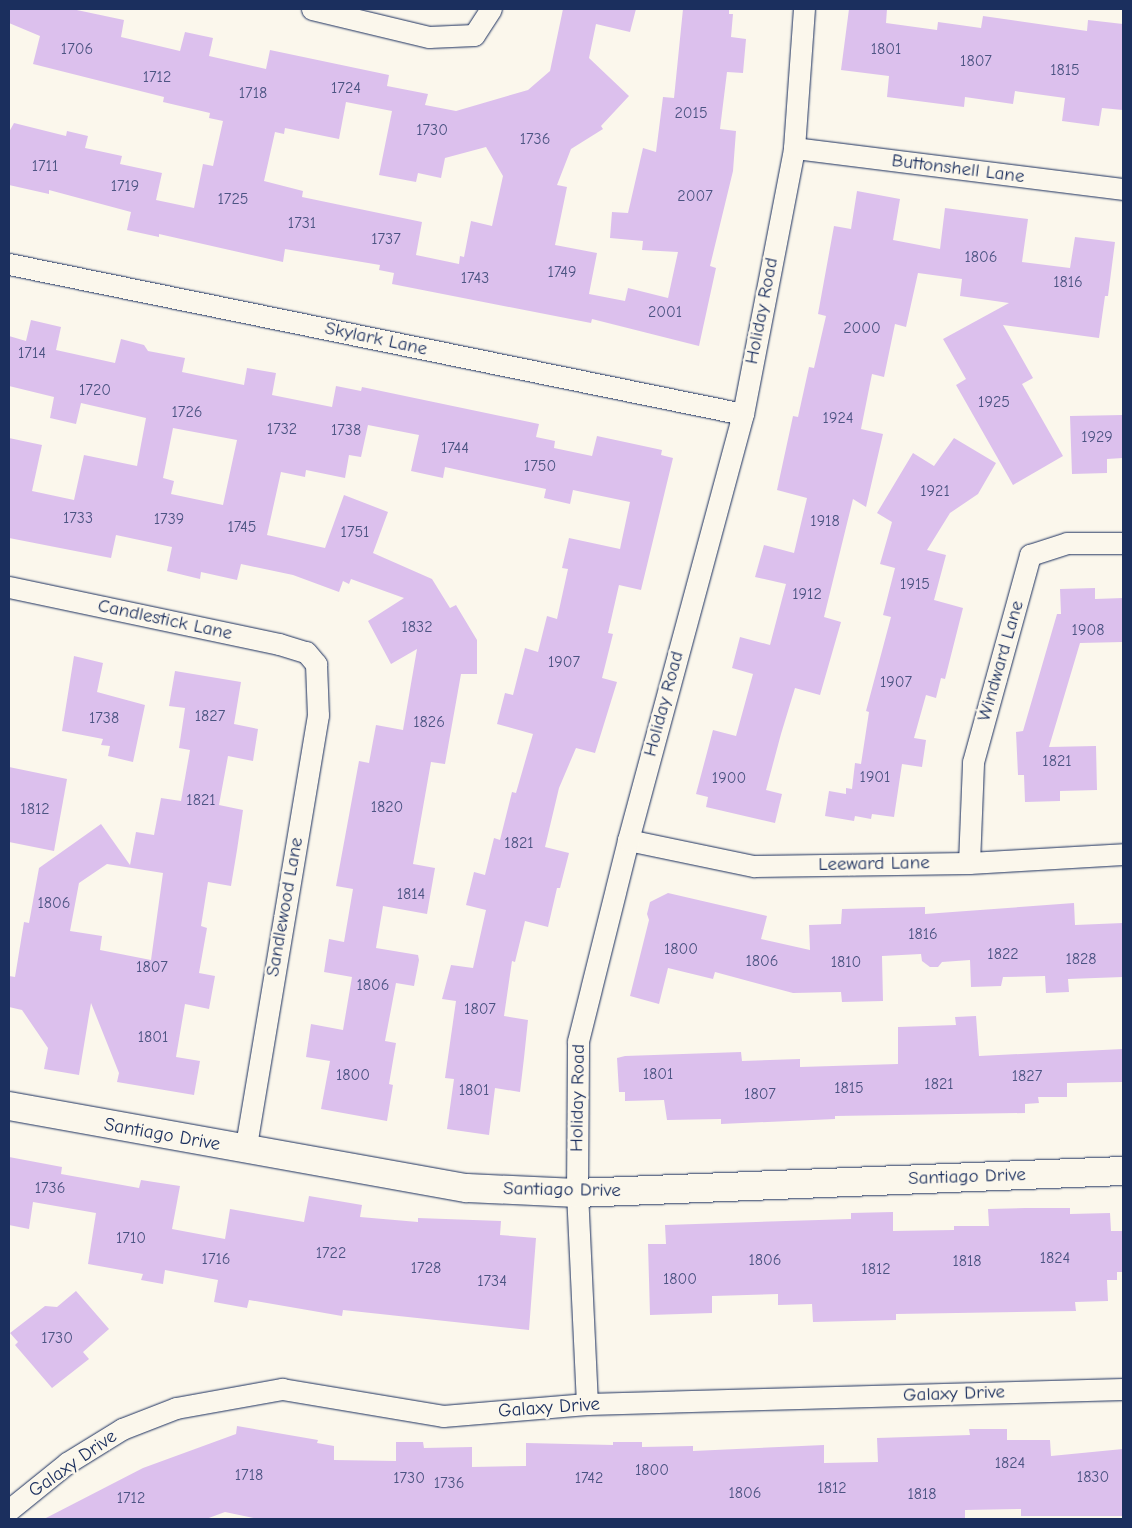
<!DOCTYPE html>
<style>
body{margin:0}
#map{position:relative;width:1132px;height:1528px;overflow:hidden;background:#fbf7ec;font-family:"Comic Neue",sans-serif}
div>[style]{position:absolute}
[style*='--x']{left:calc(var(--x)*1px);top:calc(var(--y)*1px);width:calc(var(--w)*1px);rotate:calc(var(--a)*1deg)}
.building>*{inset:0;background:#dcc0ed}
.roads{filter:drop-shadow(0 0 1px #1b2f5e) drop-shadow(0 0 1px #1b2f5e)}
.minor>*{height:21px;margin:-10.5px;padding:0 10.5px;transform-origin:10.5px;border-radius:10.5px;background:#fbf7ec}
.tertiary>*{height:28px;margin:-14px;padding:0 14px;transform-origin:14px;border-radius:14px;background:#fbf7ec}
span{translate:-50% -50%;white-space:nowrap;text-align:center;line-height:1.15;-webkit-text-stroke:5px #fbf7ec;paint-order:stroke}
.number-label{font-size:16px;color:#4b5382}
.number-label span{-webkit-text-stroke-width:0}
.street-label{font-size:19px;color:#1b2f5e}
.frame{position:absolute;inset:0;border:10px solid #1b2f5e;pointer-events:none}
</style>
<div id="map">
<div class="building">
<div style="clip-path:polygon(evenodd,9px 9px,72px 9px,124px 20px,121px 37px,180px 51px,185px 32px,213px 38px,209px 56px,266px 69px,270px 50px,389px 75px,387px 86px,428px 94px,425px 105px,456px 111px,528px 90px,550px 71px,563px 9px,636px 9px,630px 32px,596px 24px,589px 58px,629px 96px,601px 126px,603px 129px,571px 149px,557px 185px,567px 187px,555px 245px,597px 253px,589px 294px,625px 301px,628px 288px,668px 298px,678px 252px,642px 250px,643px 241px,610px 238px,612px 212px,628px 213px,643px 148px,656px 152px,663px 97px,674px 98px,683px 9px,729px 9px,729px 14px,733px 14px,731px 37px,746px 39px,743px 73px,727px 72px,720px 129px,736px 131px,733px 171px,710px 266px,716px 268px,699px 346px,592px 319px,591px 323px,392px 284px,394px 273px,379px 270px,380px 265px,285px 249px,283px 262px,159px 234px,159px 237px,127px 230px,131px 212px,49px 190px,49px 194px,9px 185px,9px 132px,14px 123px,66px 136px,67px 131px,88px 136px,85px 148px,122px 156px,120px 164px,162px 173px,156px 200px,194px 208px,203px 164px,213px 166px,223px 121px,209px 118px,210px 113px,163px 102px,164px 97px,33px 64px,40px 36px,9px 23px,9px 9px,346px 102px,392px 111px,379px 175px,416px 182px,418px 173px,441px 178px,445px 158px,486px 147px,503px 176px,492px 226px,471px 221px,464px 257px,460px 256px,459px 264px,416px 255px,422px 222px,302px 197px,303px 191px,264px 181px,275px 132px,284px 134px,285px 128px,339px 139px,346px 102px)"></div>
<div style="clip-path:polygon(849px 9px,887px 9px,886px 23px,937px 30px,938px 22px,981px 28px,983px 16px,1087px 31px,1088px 20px,1123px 24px,1123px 110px,1102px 108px,1099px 126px,1062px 121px,1065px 98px,1015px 91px,1013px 104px,965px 97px,964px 107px,887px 97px,889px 76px,841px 70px)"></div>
<div style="clip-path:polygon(857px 191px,900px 199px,893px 240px,940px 249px,945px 208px,1028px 219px,1022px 262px,1070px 268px,1075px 237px,1115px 242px,1108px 296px,1105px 296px,1099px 338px,1003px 325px,1033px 378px,1022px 384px,1063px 456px,1013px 485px,956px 385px,966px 379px,943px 339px,1009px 303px,960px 296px,962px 279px,918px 273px,906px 327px,895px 324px,884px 377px,872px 374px,861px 429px,883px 434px,866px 507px,853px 499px,824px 617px,841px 622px,820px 695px,795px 688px,781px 734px,766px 790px,782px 794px,775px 823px,706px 807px,708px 797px,696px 794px,713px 730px,736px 736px,753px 674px,732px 668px,740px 637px,770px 645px,786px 584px,755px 577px,764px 545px,794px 553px,807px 498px,777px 490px,793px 416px,798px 417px,809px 367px,814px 368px,826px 316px,818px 314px,834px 226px,851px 229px)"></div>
<div style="clip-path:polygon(evenodd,31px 320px,61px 327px,56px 350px,115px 363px,121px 339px,144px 345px,148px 351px,185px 358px,182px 372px,244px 385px,247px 368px,276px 373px,272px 395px,332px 407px,336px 386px,361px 391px,362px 387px,539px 424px,536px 437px,555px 441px,554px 448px,592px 456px,597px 436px,662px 450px,661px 455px,673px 458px,641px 590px,619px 585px,608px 633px,613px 634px,602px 678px,617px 682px,595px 753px,576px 748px,559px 788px,545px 847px,569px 853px,560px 888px,557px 888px,548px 927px,525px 921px,515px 962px,512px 961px,504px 1016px,528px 1020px,524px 1058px,520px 1092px,495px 1088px,489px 1135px,447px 1129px,454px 1079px,445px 1078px,456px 1001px,442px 999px,451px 965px,473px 968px,486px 910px,466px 905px,474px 872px,485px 875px,494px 838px,500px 840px,512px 792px,516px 793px,533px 734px,497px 724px,505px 693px,513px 695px,525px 648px,538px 652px,547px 616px,557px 619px,568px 569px,562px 568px,569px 538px,620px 549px,630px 502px,573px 490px,570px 504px,544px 498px,546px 489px,445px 467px,443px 478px,411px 471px,419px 435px,368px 425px,361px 457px,349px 455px,345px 478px,306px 470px,305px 477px,281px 472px,267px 535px,325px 548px,344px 495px,388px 512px,373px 553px,432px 579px,450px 608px,456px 605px,477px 640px,477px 674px,461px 674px,445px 764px,431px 762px,413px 864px,435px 868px,427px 914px,383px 906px,376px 948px,418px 955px,419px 960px,414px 986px,396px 983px,385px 1041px,396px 1043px,389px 1084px,393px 1085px,387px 1121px,321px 1109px,330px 1061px,306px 1057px,311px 1024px,343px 1030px,352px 977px,324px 972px,329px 939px,344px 942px,353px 889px,336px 886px,359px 761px,369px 763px,376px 725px,403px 730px,417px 649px,391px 664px,368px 621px,404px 598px,351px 579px,349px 584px,343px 581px,339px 592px,293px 575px,241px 564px,237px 580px,201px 572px,200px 579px,167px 571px,172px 547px,116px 535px,111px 558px,9px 538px,9px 438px,42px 445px,32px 491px,74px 500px,84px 455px,137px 466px,146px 418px,81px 403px,76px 424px,50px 418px,54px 397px,9px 386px,9px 336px,26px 341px,31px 320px,173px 428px,237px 440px,223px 505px,171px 494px,174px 481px,163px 478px,173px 428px)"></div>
<div style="clip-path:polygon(1123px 415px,1123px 458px,1107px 459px,1107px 473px,1072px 474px,1070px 416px)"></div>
<div style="clip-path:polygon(954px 438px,996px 463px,978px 494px,950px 513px,927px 550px,946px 555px,934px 600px,963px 608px,945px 679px,941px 678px,936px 698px,926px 695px,914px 738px,926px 740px,922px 767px,902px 764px,894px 817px,872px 814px,871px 819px,855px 816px,854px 821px,825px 816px,829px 791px,846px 794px,846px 788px,852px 789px,855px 763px,861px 764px,869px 712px,866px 711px,891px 617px,883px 615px,895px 568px,880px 564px,892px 522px,877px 513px,913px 453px,934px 466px)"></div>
<div style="clip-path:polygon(1095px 588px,1095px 599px,1123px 598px,1123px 642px,1080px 643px,1049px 747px,1096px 746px,1097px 790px,1060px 791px,1060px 801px,1025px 802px,1024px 775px,1018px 775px,1016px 732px,1023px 731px,1057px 614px,1061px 614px,1060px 589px)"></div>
<div style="clip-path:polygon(74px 656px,103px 663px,97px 692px,145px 705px,133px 762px,108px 756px,110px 746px,101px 745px,103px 739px,62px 731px)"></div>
<div style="clip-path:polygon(evenodd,175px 671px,241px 682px,234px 724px,258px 729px,253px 761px,228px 756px,219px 805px,243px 810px,237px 850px,231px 886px,208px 882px,201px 926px,207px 928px,199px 973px,215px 976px,209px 1009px,185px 1004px,176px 1057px,200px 1061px,194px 1095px,117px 1082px,119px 1073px,91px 1003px,79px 1075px,44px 1069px,48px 1048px,22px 1010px,9px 1007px,9px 976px,15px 977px,24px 922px,29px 923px,39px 868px,101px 824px,130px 865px,136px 832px,154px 835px,161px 798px,181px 801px,190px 750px,179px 748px,185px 708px,169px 706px,175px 671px,107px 864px,163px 873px,151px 960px,100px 950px,102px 936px,70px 931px,79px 883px,107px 864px)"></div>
<div style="clip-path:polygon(9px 767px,67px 779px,54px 851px,9px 842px)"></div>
<div style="clip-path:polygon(668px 893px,767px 916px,761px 939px,810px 950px,809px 925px,841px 924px,842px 909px,925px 907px,925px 914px,1074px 903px,1075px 925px,1123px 923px,1123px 977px,1068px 979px,1069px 992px,1046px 993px,1045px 976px,1003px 977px,1001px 986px,971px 987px,970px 960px,942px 962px,938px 967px,930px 967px,922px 961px,921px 954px,882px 956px,883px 1001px,842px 1002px,841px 992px,793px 993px,715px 972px,713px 979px,668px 968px,659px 1004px,630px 996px,649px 920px,647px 914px,650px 902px)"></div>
<div style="clip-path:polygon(976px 1016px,979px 1056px,1123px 1049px,1123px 1082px,1067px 1083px,1067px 1097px,1038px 1097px,1039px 1103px,1025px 1104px,1025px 1113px,835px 1116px,835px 1119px,721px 1124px,721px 1119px,667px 1120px,664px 1100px,625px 1101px,625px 1092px,619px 1092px,617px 1058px,625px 1056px,741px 1052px,742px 1061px,800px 1059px,800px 1067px,898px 1064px,898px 1027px,956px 1025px,955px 1017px)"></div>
<div style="clip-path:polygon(9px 1157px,62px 1167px,61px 1174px,139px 1188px,141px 1180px,180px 1186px,172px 1229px,225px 1239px,230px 1209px,304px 1222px,309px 1196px,362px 1205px,360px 1217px,418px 1222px,418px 1218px,501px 1221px,500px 1235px,536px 1238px,529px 1330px,343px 1310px,342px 1316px,249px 1300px,247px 1308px,214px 1302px,218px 1280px,165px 1270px,163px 1284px,141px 1280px,143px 1274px,88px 1264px,96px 1213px,33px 1202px,29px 1229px,9px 1225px)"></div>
<div style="clip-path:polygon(1025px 1208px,1070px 1208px,1070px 1214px,1110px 1213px,1111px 1231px,1123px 1231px,1123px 1272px,1117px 1272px,1117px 1280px,1107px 1280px,1108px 1301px,1075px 1302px,1076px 1311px,896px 1314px,896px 1320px,813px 1322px,812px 1304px,778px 1305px,778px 1294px,712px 1296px,712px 1313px,650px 1315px,648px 1244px,666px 1244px,665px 1225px,851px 1219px,851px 1213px,893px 1212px,893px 1231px,954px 1230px,954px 1226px,989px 1226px,988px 1209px)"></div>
<div style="clip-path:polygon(76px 1291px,109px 1329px,83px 1352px,89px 1359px,52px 1388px,15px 1345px,18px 1342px,10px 1333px,45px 1306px,57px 1307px)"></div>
<div style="clip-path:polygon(237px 1426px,318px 1440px,317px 1443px,334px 1446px,334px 1460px,396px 1461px,396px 1442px,423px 1442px,424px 1448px,472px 1447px,472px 1467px,526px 1466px,526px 1443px,613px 1445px,613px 1442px,642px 1442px,642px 1447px,693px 1446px,693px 1451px,824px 1445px,824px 1463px,878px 1462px,877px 1438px,970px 1435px,969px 1429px,1007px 1429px,1007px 1440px,1050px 1440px,1051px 1456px,1123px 1449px,1123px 1516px,1021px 1516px,1021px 1509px,965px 1510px,965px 1519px,259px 1519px,225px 1512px,206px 1519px,44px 1519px,143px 1468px,236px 1434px)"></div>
</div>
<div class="roads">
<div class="minor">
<div style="--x:312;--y:9;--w:120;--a:13.5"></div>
<div style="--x:429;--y:37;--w:45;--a:-2.5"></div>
<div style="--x:474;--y:35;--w:31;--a:-57"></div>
<div style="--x:794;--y:148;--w:332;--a:7.1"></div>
<div style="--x:9;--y:264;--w:749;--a:11.55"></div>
<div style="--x:9;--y:587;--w:276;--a:11.9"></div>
<div style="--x:279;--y:644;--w:28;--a:17"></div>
<div style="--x:306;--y:652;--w:16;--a:50"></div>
<div style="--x:316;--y:664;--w:51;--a:87.8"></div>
<div style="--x:318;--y:715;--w:440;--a:99.5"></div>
<div style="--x:628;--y:840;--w:129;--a:11.7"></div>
<div style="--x:754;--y:866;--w:215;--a:-0.8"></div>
<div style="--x:969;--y:863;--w:154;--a:-3.3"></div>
<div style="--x:969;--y:863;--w:101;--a:-87.7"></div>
<div style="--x:973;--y:762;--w:215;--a:-74.6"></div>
<div style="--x:1030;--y:555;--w:39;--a:-18"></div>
<div style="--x:1067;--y:543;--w:56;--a:0"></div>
<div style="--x:587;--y:1404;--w:211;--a:-92.7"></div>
<div style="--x:577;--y:1193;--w:152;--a:-89.6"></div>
<div style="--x:578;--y:1041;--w:207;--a:-76"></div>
<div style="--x:628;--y:840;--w:441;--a:-74.9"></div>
<div style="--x:743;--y:414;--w:271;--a:-79.1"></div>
<div style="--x:794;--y:148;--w:139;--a:-85.9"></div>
<div style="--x:9;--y:1510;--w:75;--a:-39"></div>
<div style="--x:67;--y:1463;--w:65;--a:-31.7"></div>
<div style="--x:122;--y:1429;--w:58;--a:-21.3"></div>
<div style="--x:176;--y:1408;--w:108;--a:-10.2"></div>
<div style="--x:282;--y:1389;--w:163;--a:9.5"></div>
<div style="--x:443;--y:1416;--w:144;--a:-4.8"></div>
<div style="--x:587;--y:1404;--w:536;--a:-1.6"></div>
</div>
<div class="tertiary">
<div style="--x:9;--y:1106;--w:465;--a:10.2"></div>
<div style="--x:467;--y:1188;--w:110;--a:2.6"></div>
<div style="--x:577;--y:1193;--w:546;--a:-2.31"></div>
</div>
</div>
<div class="number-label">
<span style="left:77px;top:49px">1706</span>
<span style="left:886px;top:49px">1801</span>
<span style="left:976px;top:61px">1807</span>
<span style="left:1065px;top:70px">1815</span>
<span style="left:157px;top:77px">1712</span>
<span style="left:346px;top:88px">1724</span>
<span style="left:253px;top:93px">1718</span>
<span style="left:691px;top:113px">2015</span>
<span style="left:432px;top:130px">1730</span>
<span style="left:535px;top:139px">1736</span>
<span style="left:45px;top:166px">1711</span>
<span style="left:125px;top:186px">1719</span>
<span style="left:695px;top:196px">2007</span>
<span style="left:233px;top:199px">1725</span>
<span style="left:302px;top:223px">1731</span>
<span style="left:386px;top:239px">1737</span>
<span style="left:981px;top:257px">1806</span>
<span style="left:562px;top:272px">1749</span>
<span style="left:475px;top:278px">1743</span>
<span style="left:1068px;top:282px">1816</span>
<span style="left:665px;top:312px">2001</span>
<span style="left:862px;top:328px">2000</span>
<span style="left:32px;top:353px">1714</span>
<span style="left:95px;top:390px">1720</span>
<span style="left:994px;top:402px">1925</span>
<span style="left:187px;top:412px">1726</span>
<span style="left:838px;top:418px">1924</span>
<span style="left:282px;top:429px">1732</span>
<span style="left:346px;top:430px">1738</span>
<span style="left:1097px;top:437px">1929</span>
<span style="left:455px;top:448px">1744</span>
<span style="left:540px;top:466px">1750</span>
<span style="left:935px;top:491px">1921</span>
<span style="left:78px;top:518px">1733</span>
<span style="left:169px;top:519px">1739</span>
<span style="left:825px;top:521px">1918</span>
<span style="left:242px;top:527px">1745</span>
<span style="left:355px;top:532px">1751</span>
<span style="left:915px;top:584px">1915</span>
<span style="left:807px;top:594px">1912</span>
<span style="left:417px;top:627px">1832</span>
<span style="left:1088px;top:630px">1908</span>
<span style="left:564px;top:662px">1907</span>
<span style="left:896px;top:682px">1907</span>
<span style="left:210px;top:716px">1827</span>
<span style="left:104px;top:718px">1738</span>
<span style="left:429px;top:722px">1826</span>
<span style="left:1057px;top:761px">1821</span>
<span style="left:875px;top:777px">1901</span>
<span style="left:729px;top:778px">1900</span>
<span style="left:201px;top:800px">1821</span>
<span style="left:387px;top:807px">1820</span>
<span style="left:35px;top:809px">1812</span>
<span style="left:519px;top:843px">1821</span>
<span style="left:411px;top:894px">1814</span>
<span style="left:54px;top:903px">1806</span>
<span style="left:923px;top:934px">1816</span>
<span style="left:681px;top:949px">1800</span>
<span style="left:1003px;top:954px">1822</span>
<span style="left:1081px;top:959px">1828</span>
<span style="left:762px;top:961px">1806</span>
<span style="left:846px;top:962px">1810</span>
<span style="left:152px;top:967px">1807</span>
<span style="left:373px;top:985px">1806</span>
<span style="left:480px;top:1009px">1807</span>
<span style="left:153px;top:1037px">1801</span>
<span style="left:658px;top:1074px">1801</span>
<span style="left:353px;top:1075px">1800</span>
<span style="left:1027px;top:1076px">1827</span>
<span style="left:939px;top:1084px">1821</span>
<span style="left:849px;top:1088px">1815</span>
<span style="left:474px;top:1090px">1801</span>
<span style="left:760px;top:1094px">1807</span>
<span style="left:50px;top:1188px">1736</span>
<span style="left:131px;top:1238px">1710</span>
<span style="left:331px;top:1253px">1722</span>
<span style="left:1055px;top:1258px">1824</span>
<span style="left:216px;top:1259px">1716</span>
<span style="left:765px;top:1260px">1806</span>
<span style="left:967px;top:1261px">1818</span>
<span style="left:426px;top:1268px">1728</span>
<span style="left:876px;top:1269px">1812</span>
<span style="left:680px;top:1279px">1800</span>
<span style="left:492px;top:1281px">1734</span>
<span style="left:57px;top:1338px">1730</span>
<span style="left:1010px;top:1463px">1824</span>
<span style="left:652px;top:1470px">1800</span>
<span style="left:249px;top:1475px">1718</span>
<span style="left:1093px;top:1477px">1830</span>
<span style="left:409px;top:1478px">1730</span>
<span style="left:589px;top:1478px">1742</span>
<span style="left:449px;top:1483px">1736</span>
<span style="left:832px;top:1488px">1812</span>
<span style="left:745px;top:1493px">1806</span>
<span style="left:922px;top:1494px">1818</span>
<span style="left:131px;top:1498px">1712</span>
</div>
<div class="street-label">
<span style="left:958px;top:169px;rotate:7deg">Buttonshell Lane</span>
<span style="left:762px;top:311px;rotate:-79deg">Holiday Road</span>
<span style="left:376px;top:339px;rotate:12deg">Skylark Lane</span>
<span style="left:165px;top:620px;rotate:12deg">Candlestick Lane</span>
<span style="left:1001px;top:661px;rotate:-74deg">Windward Lane</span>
<span style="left:664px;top:704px;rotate:-75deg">Holiday Road</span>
<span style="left:874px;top:864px;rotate:-1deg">Leeward Lane</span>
<span style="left:285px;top:907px;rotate:-80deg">Sandlewood Lane</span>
<span style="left:578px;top:1098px;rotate:-89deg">Holiday Road</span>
<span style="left:162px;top:1135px;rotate:10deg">Santiago Drive</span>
<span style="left:967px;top:1177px;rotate:-2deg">Santiago Drive</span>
<span style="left:562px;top:1190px;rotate:1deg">Santiago Drive</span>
<span style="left:954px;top:1394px;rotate:-2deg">Galaxy Drive</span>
<span style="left:549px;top:1408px;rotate:-4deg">Galaxy Drive</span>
<span style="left:73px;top:1464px;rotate:-35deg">Galaxy Drive</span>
</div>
<div class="frame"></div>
</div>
